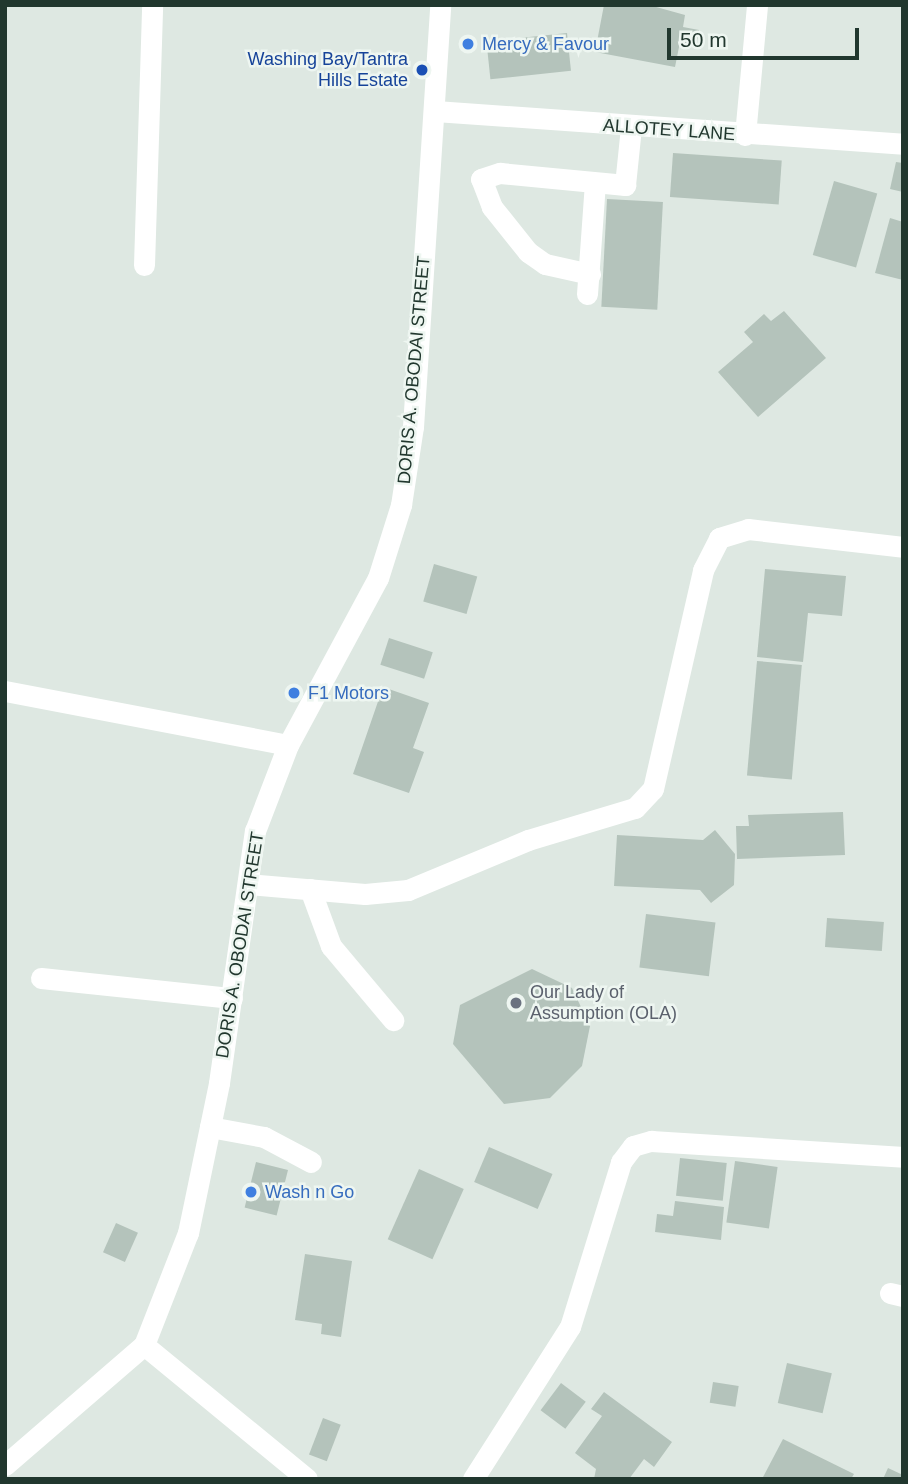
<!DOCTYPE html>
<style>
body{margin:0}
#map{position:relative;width:908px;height:1484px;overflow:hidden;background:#dee8e2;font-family:Helvetica,sans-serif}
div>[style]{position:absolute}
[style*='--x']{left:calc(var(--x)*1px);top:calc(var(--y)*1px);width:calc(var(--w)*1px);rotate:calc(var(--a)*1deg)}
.building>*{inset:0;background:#b4c3bb;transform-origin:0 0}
.minor>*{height:21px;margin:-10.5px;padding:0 10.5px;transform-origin:10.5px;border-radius:10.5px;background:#fff}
.dots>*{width:19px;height:19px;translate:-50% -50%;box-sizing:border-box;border:4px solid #eef6f1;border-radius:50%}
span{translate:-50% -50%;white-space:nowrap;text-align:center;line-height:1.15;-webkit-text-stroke:5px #eef6f1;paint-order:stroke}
.shop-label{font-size:18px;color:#366cbe}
.left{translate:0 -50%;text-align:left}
.transit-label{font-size:18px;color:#164399}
.right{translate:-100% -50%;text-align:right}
.street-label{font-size:18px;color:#21372e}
.worship-label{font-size:18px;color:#5b616d}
.frame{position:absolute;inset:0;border:7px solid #21372e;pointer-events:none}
.scale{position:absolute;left:667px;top:28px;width:192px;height:32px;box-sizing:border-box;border:4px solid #21372e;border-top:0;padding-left:9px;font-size:21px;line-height:24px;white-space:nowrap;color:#21372e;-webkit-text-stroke:5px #eef6f1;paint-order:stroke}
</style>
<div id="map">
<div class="building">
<div style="clip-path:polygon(604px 5px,649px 5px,685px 15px,683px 27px,699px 30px,696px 45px,680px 42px,675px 67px,595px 52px)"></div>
<div style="left:567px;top:33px;width:38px;height:81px;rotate:84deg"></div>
<div style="left:673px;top:153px;width:109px;height:44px;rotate:4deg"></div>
<div style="clip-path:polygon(896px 162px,903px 163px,903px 192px,890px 189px)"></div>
<div style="left:834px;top:181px;width:45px;height:77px;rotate:16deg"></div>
<div style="left:607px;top:199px;width:56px;height:108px;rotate:3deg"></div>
<div style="clip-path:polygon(890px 218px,903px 222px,903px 280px,875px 273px)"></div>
<div style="clip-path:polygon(784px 311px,826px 358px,758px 417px,718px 372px,753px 342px,744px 332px,764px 314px,771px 321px)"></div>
<div style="left:434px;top:564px;width:45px;height:39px;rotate:16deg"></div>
<div style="clip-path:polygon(765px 569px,846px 576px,842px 616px,808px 613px,803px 662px,757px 657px)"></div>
<div style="left:389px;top:638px;width:46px;height:28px;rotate:18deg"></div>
<div style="left:757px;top:661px;width:45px;height:115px;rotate:5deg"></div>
<div style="clip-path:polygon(383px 687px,429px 703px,413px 748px,424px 752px,409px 793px,353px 774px)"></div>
<div style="clip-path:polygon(843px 812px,845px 855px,737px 859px,736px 826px,749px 826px,748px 815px)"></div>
<div style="clip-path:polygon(715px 830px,735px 854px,734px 885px,711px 903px,700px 890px,614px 886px,617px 835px,703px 840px)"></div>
<div style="left:646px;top:914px;width:70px;height:54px;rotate:7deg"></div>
<div style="left:827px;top:918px;width:57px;height:29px;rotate:4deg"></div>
<div style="clip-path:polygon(532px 969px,572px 988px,590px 1026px,582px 1066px,550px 1098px,504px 1104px,453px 1044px,460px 1005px)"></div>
<div style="left:489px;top:1147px;width:69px;height:38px;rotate:23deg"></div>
<div style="left:680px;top:1158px;width:47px;height:38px;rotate:6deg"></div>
<div style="left:735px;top:1161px;width:43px;height:62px;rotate:8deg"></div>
<div style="left:256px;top:1162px;width:33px;height:47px;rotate:14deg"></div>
<div style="left:419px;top:1169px;width:49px;height:77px;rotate:24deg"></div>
<div style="clip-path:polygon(675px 1201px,724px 1207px,721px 1240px,655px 1232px,657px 1214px,673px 1216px)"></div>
<div style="left:116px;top:1223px;width:24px;height:32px;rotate:24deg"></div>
<div style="clip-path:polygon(305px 1254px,352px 1261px,341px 1337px,321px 1334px,322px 1324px,295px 1320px)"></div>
<div style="left:787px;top:1363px;width:46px;height:41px;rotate:13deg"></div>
<div style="left:713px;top:1382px;width:26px;height:21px;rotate:9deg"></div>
<div style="left:561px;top:1383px;width:31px;height:34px;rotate:37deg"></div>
<div style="clip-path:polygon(604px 1392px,672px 1442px,654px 1467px,644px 1459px,629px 1479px,594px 1479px,596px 1469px,575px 1453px,602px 1416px,591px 1409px)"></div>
<div style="left:323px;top:1418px;width:19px;height:39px;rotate:21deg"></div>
<div style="clip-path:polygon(783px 1439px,854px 1474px,851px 1479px,762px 1479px)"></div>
<div style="clip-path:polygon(888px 1468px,903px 1475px,903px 1479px,883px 1479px)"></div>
</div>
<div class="minor">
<div style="--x:435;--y:111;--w:469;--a:4"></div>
<div style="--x:745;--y:135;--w:131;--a:-84.7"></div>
<div style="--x:144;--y:265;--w:260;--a:-88.2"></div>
<div style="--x:590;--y:274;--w:46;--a:-167.5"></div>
<div style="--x:545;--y:264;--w:21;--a:-145"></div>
<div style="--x:528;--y:252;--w:58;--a:-128.7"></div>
<div style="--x:492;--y:207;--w:30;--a:-111"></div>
<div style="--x:481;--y:179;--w:20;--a:-18"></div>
<div style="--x:500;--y:173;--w:126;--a:5.5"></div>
<div style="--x:625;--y:185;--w:58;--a:-84.1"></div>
<div style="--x:587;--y:294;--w:111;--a:-85.9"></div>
<div style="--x:5;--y:691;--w:288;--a:10.8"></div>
<div style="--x:248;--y:884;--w:117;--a:4.9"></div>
<div style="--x:365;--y:894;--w:43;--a:-5.3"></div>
<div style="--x:408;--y:890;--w:130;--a:-22.6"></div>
<div style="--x:528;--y:840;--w:112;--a:-16.7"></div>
<div style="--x:635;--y:808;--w:26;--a:-47"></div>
<div style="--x:653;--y:789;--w:225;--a:-77.1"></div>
<div style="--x:703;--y:570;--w:36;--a:-63"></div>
<div style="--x:719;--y:538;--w:30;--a:-17"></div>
<div style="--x:748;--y:529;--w:156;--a:6.6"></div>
<div style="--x:310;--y:889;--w:61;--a:69.8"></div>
<div style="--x:331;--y:946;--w:97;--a:50"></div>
<div style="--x:41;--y:978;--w:192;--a:6"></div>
<div style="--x:210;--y:1127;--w:55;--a:10.5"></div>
<div style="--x:264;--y:1137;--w:53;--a:28"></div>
<div style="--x:890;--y:1293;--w:13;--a:13"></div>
<div style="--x:144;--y:1345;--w:211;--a:39.4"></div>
<div style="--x:5;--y:1465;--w:184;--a:-40.8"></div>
<div style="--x:144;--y:1345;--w:120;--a:-68.6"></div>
<div style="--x:188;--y:1233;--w:153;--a:-78.3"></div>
<div style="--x:219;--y:1083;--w:255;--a:-81.9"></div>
<div style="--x:255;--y:831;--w:92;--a:-69"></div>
<div style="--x:288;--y:745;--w:190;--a:-61.7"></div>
<div style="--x:378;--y:578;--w:77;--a:-72.5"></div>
<div style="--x:401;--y:505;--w:79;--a:-81.3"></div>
<div style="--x:413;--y:427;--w:423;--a:-86.3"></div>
<div style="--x:473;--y:1479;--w:180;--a:-57.5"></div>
<div style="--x:570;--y:1327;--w:173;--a:-72.8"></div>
<div style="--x:621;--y:1162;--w:20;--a:-53"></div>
<div style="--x:633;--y:1146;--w:19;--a:-16"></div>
<div style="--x:651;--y:1141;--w:253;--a:3.6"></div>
</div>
<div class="dots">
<div style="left:468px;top:44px;background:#3f7fe0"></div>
<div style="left:422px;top:70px;background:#1a4fb4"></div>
<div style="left:294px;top:693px;background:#3f7fe0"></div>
<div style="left:516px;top:1003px;background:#6b7280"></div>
<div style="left:251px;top:1192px;background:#3f7fe0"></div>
</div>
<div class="shop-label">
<span class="left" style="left:482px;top:44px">Mercy &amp; Favour</span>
<span class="left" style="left:308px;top:693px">F1 Motors</span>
<span class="left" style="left:265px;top:1192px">Wash n Go</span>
</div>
<div class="transit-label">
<span class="right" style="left:408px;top:70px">Washing Bay/Tantra<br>Hills Estate</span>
</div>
<div class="street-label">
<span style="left:669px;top:130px;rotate:4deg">ALLOTEY LANE</span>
<span style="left:414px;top:370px;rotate:-85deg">DORIS A. OBODAI STREET</span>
<span style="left:240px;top:945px;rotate:-81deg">DORIS A. OBODAI STREET</span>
</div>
<div class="worship-label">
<span class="left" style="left:530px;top:1003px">Our Lady of<br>Assumption (OLA)</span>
</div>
<div class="frame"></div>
<div class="scale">50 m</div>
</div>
